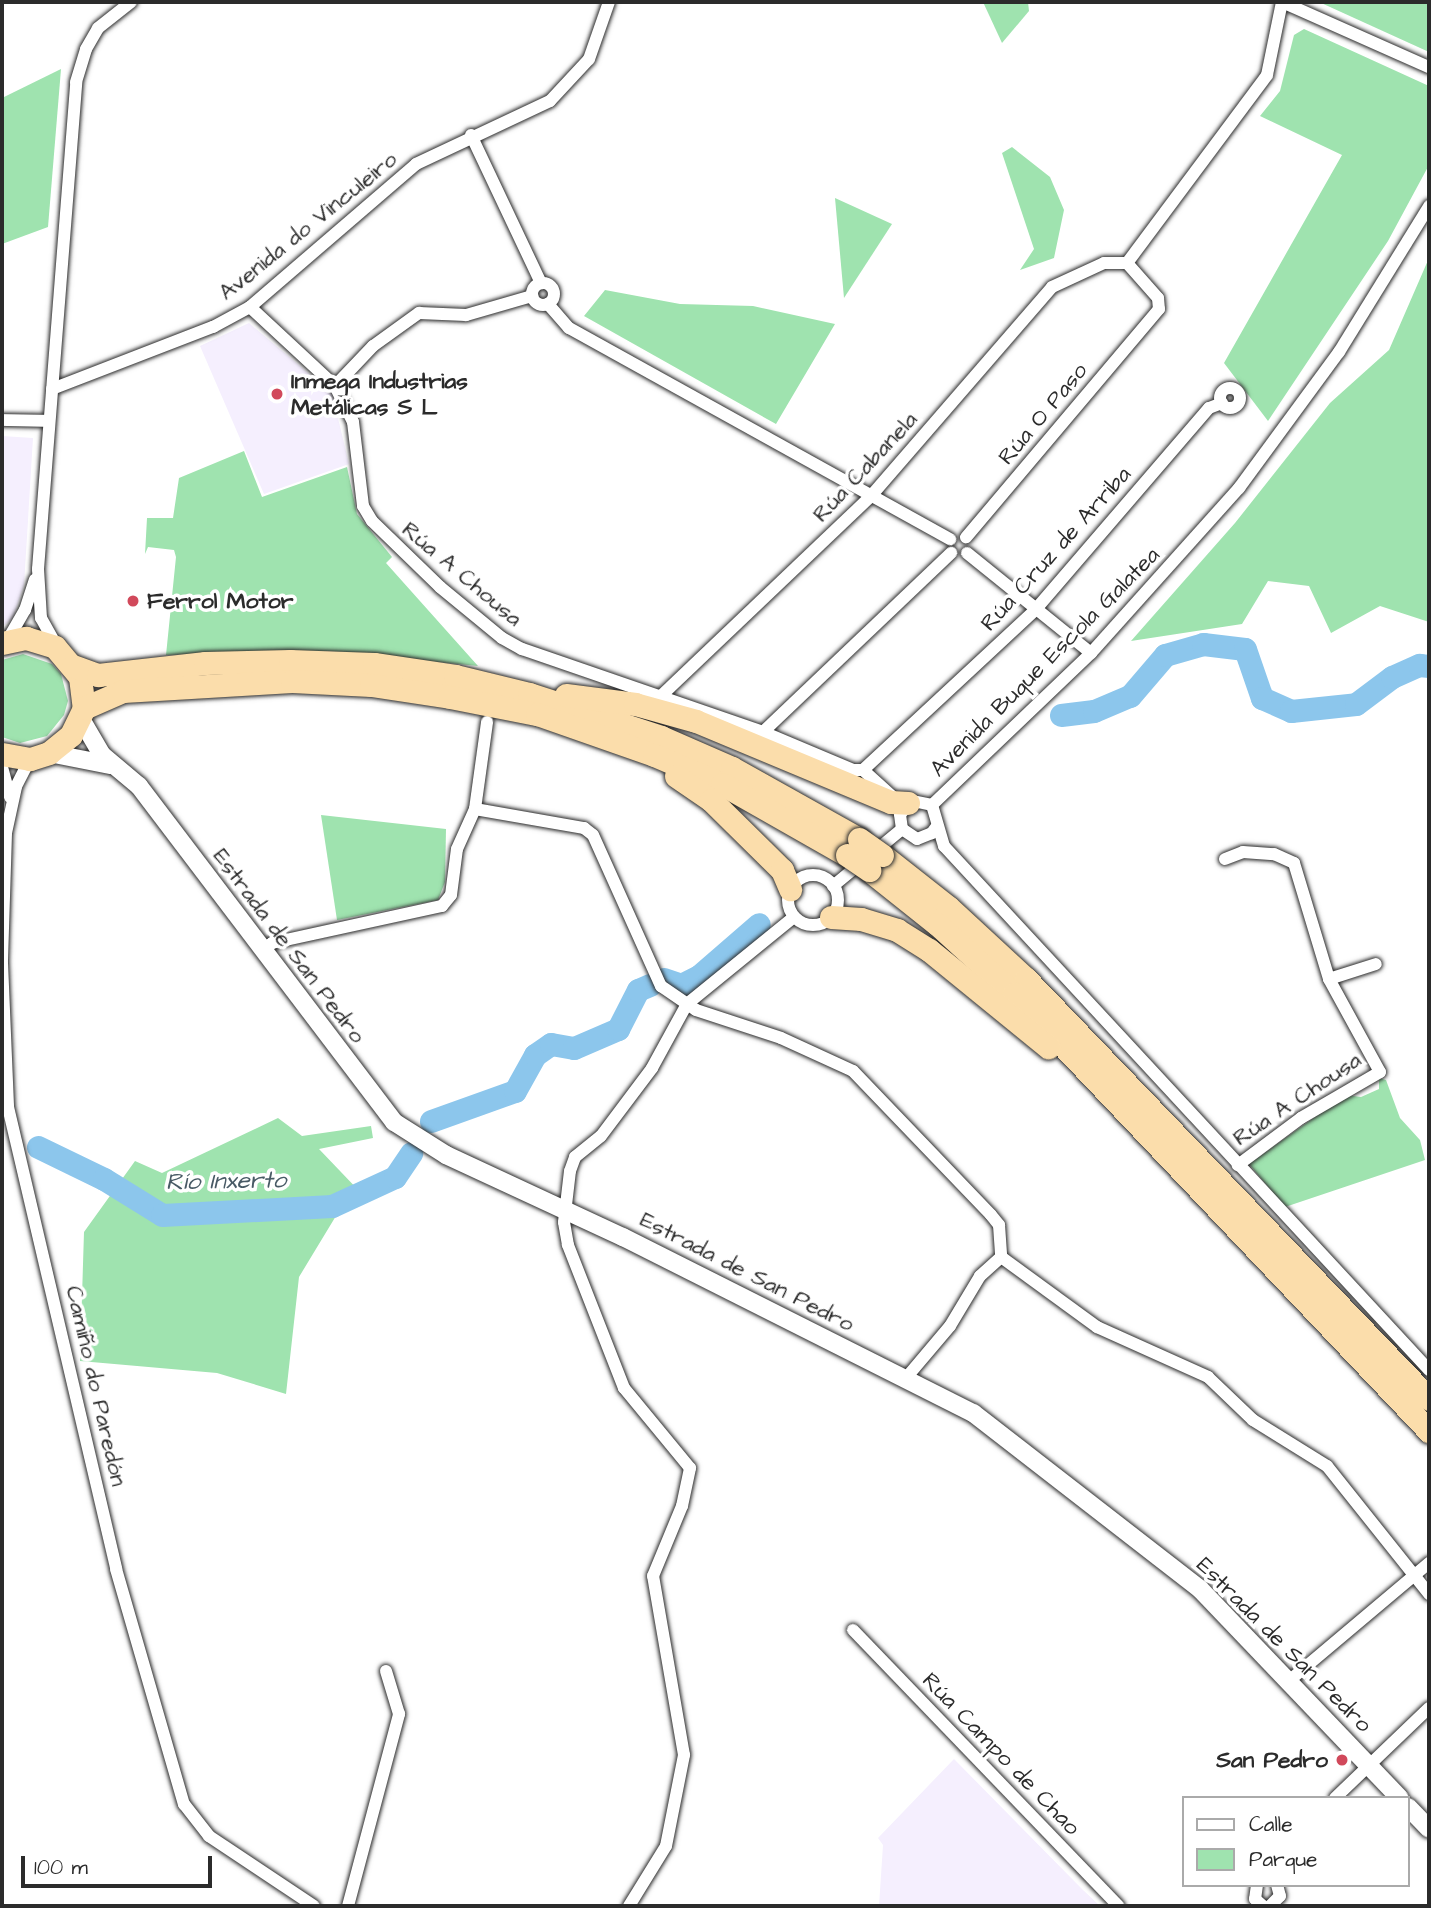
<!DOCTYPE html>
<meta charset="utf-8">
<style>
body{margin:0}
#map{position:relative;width:1431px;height:1908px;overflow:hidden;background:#fff;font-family:"Architects Daughter",sans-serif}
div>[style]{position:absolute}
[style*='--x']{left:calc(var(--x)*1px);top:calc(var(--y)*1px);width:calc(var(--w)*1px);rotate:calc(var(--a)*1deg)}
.built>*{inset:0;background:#f5effe}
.green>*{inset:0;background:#9fe3af}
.river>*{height:23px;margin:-11.5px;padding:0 11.5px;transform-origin:11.5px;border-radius:11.5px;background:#8cc6ec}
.roads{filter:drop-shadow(0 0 2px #2b2b2b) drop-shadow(0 0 2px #2b2b2b)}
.street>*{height:12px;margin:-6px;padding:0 6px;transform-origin:6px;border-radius:6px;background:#fff}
.street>.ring{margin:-6px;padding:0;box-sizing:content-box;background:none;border:12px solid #fff;border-radius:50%}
.secondary>*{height:18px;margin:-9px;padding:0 9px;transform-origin:9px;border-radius:9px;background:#fff}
.highway>*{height:23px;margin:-11.5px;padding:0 11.5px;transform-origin:11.5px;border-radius:11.5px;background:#fbddab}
.bridges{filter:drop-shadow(0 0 2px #2b2b2b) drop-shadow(0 0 2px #2b2b2b)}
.highway-bridge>*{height:23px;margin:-11.5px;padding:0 11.5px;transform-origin:11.5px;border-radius:11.5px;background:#fbddab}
.dots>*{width:19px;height:19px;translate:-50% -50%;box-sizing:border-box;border:4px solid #fff;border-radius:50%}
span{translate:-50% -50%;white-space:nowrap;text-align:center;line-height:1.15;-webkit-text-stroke:7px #fff;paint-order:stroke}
.street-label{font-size:23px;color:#2b2b2b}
.poi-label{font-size:23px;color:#2b2b2b;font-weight:700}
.left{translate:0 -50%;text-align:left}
.right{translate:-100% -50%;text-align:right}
.water-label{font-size:24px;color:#485a65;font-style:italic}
.frame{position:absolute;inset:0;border:4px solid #2b2b2b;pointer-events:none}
.legend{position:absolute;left:1182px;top:1796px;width:228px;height:91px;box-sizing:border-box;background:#fff;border:2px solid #aaa;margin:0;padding:9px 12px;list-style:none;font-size:21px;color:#2b2b2b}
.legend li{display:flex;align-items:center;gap:14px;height:35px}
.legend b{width:35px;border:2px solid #aaa}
.scale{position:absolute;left:21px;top:1856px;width:191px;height:32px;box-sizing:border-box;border:4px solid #2b2b2b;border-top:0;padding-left:9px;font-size:21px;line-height:24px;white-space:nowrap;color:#2b2b2b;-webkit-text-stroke:5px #fff;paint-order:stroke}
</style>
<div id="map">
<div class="built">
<div style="clip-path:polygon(249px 323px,332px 393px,349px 464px,264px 494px,200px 346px)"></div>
<div style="clip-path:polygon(2px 436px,33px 438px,24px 585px,13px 618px,2px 627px)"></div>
<div style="clip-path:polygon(954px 1759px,1083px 1890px,1100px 1906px,879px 1906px,883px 1845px,878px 1838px)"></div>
</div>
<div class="green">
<div style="clip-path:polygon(983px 2px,1028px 2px,1029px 11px,1002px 43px)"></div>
<div style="clip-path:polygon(1319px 2px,1429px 2px,1429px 52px)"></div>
<div style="clip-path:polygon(1304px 29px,1429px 86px,1429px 165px,1388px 241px,1268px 421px,1224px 363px,1342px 155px,1260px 116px,1280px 91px,1294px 35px)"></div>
<div style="clip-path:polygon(61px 69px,48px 227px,2px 244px,2px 98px)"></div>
<div style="clip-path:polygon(1012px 147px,1050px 177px,1064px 210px,1054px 258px,1020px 270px,1034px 249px,1002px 153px)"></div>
<div style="clip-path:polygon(835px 198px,892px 224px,844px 298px)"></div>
<div style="clip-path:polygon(1429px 258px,1429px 622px,1380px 606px,1331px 633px,1309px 586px,1268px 581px,1242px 624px,1131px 641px,1235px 523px,1330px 403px,1389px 350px)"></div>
<div style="clip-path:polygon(605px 290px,680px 304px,753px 306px,835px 324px,776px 424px,584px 316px)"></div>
<div style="clip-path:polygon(244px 451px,262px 497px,347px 467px,357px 514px,392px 557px,386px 563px,478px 666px,327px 651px,166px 655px,176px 557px,174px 550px,148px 547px,145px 554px,147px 518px,173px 518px,179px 478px)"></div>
<div style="clip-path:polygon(23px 654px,52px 664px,61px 674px,68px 701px,64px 715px,47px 736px,20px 743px,2px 737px,2px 660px)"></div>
<div style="clip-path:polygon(321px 815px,446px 829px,445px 882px,438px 900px,337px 920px)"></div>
<div style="clip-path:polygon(1379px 1078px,1386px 1080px,1400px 1118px,1420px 1140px,1425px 1160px,1285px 1207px,1249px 1164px,1346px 1095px,1361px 1097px,1379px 1089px)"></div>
<div style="clip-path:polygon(278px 1118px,302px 1136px,371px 1126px,373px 1138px,319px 1149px,362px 1194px,342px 1206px,299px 1277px,286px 1394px,217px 1373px,80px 1361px,84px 1232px,135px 1161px,162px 1173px)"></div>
</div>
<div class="river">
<div style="--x:1061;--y:715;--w:33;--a:-7"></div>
<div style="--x:1094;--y:711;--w:39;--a:-23"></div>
<div style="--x:1130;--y:696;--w:54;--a:-49.5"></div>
<div style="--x:1165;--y:655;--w:40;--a:-16"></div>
<div style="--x:1203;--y:644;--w:42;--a:6.8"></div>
<div style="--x:1245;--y:649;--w:52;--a:70.9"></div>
<div style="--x:1262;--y:698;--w:32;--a:24"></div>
<div style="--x:1291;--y:711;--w:65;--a:-6.1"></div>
<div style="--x:1356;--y:704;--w:45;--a:-36.9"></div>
<div style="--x:1392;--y:677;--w:30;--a:-24"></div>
<div style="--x:1419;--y:665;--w:10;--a:6"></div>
<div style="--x:664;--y:979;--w:18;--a:19"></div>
<div style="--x:681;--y:985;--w:20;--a:-27"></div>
<div style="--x:699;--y:976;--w:79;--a:-40.9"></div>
<div style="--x:431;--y:1121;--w:89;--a:-19.7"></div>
<div style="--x:515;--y:1091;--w:41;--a:-60.9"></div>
<div style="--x:535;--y:1055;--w:19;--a:-35"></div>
<div style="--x:551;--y:1044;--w:23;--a:10"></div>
<div style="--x:574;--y:1048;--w:48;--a:-23.4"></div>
<div style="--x:618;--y:1029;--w:44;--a:-62.9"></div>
<div style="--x:638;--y:990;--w:13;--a:-23"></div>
<div style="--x:38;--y:1147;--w:73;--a:25.9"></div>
<div style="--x:104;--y:1179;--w:68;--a:31.8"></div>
<div style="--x:162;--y:1215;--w:170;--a:-3"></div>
<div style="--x:332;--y:1206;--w:69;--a:-24.7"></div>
<div style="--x:395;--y:1177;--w:29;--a:-56"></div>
</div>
<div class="roads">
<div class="street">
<div style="--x:1282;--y:2;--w:161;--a:23.9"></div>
<div style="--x:471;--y:135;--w:164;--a:64.7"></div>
<div style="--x:1127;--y:263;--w:234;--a:-53.3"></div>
<div style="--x:1267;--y:75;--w:75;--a:-78.4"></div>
<div class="ring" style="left:532px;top:283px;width:10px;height:10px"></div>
<div style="--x:548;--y:304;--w:32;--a:49"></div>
<div style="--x:569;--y:328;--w:436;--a:29"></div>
<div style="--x:250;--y:307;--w:116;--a:42.9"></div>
<div style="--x:335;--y:386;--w:40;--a:63.4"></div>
<div style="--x:353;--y:422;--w:85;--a:83.2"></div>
<div style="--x:363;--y:506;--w:17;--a:59"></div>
<div style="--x:372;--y:521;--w:95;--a:44.1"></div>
<div style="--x:440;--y:587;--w:80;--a:39.4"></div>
<div style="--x:502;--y:638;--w:23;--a:29"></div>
<div style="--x:522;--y:649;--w:255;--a:19"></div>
<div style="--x:763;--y:732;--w:98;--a:22.9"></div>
<div style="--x:853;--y:770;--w:10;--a:0"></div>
<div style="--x:863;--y:770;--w:236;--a:-42.9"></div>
<div style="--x:1036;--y:609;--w:265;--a:-49.3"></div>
<div style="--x:1209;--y:408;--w:14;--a:-21"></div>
<div style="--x:335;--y:386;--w:55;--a:-46.5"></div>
<div style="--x:373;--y:346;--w:57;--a:-35.7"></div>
<div style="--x:419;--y:313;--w:47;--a:2.4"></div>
<div style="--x:466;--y:315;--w:69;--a:-16.1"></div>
<div class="ring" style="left:1220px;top:388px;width:8px;height:8px"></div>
<div style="--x:52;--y:389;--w:173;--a:-21.1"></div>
<div style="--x:213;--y:327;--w:42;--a:-28.4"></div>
<div style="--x:250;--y:307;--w:219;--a:-40.7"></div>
<div style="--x:416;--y:164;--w:148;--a:-25.2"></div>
<div style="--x:550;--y:101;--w:57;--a:-47.1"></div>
<div style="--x:589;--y:59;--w:60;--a:-70.7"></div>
<div style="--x:2;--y:420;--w:47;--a:1.2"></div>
<div style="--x:967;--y:553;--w:159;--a:38.9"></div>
<div style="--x:7;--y:641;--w:36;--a:-60"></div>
<div style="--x:25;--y:610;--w:32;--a:-72"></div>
<div style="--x:56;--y:645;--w:31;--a:-119"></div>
<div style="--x:41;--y:618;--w:49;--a:-93.5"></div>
<div style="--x:38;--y:569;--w:488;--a:-85.5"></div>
<div style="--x:76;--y:82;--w:34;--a:-73"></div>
<div style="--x:86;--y:49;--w:24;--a:-60"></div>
<div style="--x:98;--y:28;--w:42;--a:-38.2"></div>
<div style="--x:662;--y:695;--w:289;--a:-43.6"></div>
<div style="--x:871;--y:496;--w:276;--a:-49.1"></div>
<div style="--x:1052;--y:287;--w:57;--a:-24.8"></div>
<div style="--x:1104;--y:263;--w:23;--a:0"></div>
<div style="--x:1127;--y:263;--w:47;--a:48.5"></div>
<div style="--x:1158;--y:298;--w:11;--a:85"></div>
<div style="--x:1159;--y:309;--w:299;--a:130.2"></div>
<div style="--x:763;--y:732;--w:260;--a:-43.6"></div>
<div style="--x:30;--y:759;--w:31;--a:117"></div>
<div style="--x:16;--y:787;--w:47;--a:102.3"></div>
<div style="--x:6;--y:833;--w:130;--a:91.8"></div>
<div style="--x:2;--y:963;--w:144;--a:87.6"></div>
<div style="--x:8;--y:1107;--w:474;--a:76.8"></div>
<div style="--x:116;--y:1569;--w:245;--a:73.9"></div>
<div style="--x:184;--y:1804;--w:41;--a:52"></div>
<div style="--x:209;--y:1836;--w:126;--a:33.7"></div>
<div style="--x:2;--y:767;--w:31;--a:75"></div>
<div style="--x:863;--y:770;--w:39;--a:42"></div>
<div style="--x:932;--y:805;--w:220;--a:-43.7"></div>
<div style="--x:1091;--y:653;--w:222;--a:-48.1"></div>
<div style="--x:1239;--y:488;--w:169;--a:-53.7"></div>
<div style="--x:1339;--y:352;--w:172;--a:-58.3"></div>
<div style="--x:475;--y:809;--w:88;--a:-82.1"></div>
<div style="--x:937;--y:826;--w:9;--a:126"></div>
<div style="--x:932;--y:833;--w:16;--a:158"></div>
<div style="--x:917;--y:839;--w:18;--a:-146"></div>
<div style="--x:902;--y:829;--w:15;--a:-98"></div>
<div style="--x:900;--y:814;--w:18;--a:-45"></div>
<div style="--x:913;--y:801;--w:19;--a:12"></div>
<div style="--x:932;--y:805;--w:43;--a:73.7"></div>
<div style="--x:944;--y:846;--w:714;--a:47.21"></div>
<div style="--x:1225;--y:859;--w:19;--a:-21"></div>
<div style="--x:1243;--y:852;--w:31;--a:4"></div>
<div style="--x:1274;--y:854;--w:22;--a:24"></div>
<div style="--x:1294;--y:863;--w:121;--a:73.2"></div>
<div style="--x:1329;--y:979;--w:106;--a:61.3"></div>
<div style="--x:1380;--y:1072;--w:91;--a:149.8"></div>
<div style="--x:1301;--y:1118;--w:79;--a:143.3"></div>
<div class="ring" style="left:788px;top:875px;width:38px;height:38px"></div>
<div style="--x:833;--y:886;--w:89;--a:-39.6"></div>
<div style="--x:261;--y:951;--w:14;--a:-36"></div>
<div style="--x:272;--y:943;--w:174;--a:-12.3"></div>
<div style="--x:442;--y:906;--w:14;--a:-51"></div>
<div style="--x:451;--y:895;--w:46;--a:-82.6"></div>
<div style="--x:457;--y:849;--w:44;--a:-65.8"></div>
<div style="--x:475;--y:809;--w:111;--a:9.9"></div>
<div style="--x:584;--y:828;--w:11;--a:38"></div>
<div style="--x:593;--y:835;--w:166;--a:65.8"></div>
<div style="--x:661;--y:986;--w:42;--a:34.4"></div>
<div style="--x:696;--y:1010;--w:89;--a:18.2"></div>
<div style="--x:781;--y:1038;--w:79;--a:24.6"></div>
<div style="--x:853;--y:1071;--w:199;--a:46.2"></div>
<div style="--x:991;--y:1215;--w:13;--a:51"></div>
<div style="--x:999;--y:1225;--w:32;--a:86"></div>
<div style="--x:1001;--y:1257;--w:119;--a:36.1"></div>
<div style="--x:1097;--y:1327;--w:122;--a:24.2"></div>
<div style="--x:1208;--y:1377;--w:62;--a:43.7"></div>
<div style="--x:1253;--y:1420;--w:87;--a:31.9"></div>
<div style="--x:1327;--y:1466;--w:164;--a:51.4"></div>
<div style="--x:1329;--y:979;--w:49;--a:-17.7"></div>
<div style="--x:906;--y:1378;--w:68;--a:-49.8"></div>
<div style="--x:950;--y:1326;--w:58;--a:-59"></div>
<div style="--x:980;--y:1276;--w:28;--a:-42"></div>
<div style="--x:853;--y:1630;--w:383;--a:46.1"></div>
<div style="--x:1290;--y:1680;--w:182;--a:-40.1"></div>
<div style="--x:1335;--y:1798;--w:130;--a:-43.8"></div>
<div style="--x:1257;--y:1885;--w:14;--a:98"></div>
<div style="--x:1255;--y:1899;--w:11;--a:41"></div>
<div style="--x:348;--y:1906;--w:199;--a:-75.1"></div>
<div style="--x:399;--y:1714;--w:45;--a:-106.8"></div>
<div style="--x:629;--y:1906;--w:70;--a:-58.3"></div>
<div style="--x:666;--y:1846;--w:93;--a:-78.8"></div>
<div style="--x:684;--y:1755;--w:182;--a:-99.8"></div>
<div style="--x:653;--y:1576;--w:76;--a:-67.5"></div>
<div style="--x:682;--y:1506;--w:39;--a:-78"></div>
<div style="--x:690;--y:1468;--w:104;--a:-129.5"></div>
<div style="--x:624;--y:1388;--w:154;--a:-111.4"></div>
<div style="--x:568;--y:1245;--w:23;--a:-100"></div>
<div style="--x:564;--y:1222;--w:51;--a:-83.3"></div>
<div style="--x:570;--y:1171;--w:15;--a:-70"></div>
<div style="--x:575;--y:1157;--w:33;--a:-39"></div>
<div style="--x:601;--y:1136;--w:85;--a:-53.1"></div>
<div style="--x:652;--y:1068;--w:73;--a:-61.3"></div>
<div style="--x:687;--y:1004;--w:138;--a:-39.1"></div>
<div style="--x:1270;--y:1906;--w:14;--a:-45"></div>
<div style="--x:1280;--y:1896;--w:11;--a:-105"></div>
</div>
<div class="secondary">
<div style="--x:81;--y:719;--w:42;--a:59.7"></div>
<div style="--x:102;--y:755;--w:48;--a:40"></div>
<div style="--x:139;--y:786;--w:422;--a:52.8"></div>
<div style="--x:394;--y:1122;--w:62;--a:32.4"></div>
<div style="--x:446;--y:1155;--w:195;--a:24.9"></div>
<div style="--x:623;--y:1237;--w:392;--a:26.7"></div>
<div style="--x:973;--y:1413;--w:287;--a:37.8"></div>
<div style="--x:1200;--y:1589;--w:289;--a:46.3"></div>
<div style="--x:49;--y:753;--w:62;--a:11.1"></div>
<div style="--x:1408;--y:1807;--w:30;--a:46"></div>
</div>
<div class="highway">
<div style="--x:2;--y:643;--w:25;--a:-12"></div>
<div style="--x:26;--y:638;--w:30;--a:17"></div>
<div style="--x:55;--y:647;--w:39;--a:50"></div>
<div style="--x:80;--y:677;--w:31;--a:83"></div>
<div style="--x:84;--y:708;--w:30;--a:116"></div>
<div style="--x:71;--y:735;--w:28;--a:141"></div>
<div style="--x:49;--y:753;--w:20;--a:162"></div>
<div style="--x:30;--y:759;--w:28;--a:-170"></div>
<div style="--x:73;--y:666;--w:27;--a:20"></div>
<div style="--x:98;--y:675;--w:108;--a:-6.4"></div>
<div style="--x:205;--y:663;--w:85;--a:-1.3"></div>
<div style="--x:290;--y:661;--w:84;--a:2"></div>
<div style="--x:374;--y:664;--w:82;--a:8.4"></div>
<div style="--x:455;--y:676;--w:76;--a:13.7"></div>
<div style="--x:529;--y:694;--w:139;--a:18"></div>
<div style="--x:661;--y:737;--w:77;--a:23.6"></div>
<div style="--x:732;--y:768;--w:145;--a:29.2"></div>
<div style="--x:566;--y:695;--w:70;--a:7.4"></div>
<div style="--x:635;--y:704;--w:63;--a:15.6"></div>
<div style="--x:696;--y:721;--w:211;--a:22.6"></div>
<div style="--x:891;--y:802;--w:17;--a:3"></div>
<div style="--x:84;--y:708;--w:43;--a:-23.6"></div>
<div style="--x:123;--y:691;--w:169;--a:-3.4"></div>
<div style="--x:292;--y:681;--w:79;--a:2.9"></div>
<div style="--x:371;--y:685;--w:80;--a:8.6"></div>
<div style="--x:450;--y:697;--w:89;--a:11.1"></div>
<div style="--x:537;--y:714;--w:124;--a:19.3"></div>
<div style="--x:654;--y:755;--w:74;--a:23.1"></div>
<div style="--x:722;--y:784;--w:144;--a:29.6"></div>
<div style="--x:676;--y:776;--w:42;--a:34.4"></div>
<div style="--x:711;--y:800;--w:100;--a:44.6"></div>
<div style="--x:782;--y:870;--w:21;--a:67"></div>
<div style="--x:882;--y:855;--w:84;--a:38.2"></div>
<div style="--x:948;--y:907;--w:106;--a:42.7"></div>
<div style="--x:1026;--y:979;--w:582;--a:46.18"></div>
<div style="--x:869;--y:870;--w:87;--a:38.5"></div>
<div style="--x:937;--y:924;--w:104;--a:42.3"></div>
<div style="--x:1014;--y:994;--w:603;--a:46.48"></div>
<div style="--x:831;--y:917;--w:30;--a:4"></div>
<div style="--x:861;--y:919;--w:38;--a:17"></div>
<div style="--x:897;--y:930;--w:38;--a:32"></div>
<div style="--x:929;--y:950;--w:154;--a:39.2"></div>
</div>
</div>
<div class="bridges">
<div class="highway-bridge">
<div style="--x:859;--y:839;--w:28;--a:35"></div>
<div style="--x:847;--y:855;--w:27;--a:34"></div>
</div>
</div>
<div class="dots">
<div style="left:277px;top:394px;background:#d1495b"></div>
<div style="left:133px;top:601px;background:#d1495b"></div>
<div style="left:1342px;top:1760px;background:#d1495b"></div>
</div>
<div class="street-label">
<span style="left:308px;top:226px;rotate:-39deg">Avenida do Vinculeiro</span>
<span style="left:1043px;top:414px;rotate:-50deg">Rúa O Paso</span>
<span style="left:865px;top:467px;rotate:-47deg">Rúa Cabanela</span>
<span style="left:1056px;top:549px;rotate:-48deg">Rúa Cruz de Arriba</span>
<span style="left:462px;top:574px;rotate:40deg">Rúa A Chousa</span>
<span style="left:1045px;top:662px;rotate:-45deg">Avenida Buque Escola Galatea</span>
<span style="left:289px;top:946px;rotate:53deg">Estrada de San Pedro</span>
<span style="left:1297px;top:1099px;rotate:-34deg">Rúa A Chousa</span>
<span style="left:747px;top:1272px;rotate:27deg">Estrada de San Pedro</span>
<span style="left:96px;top:1386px;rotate:77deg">Camiño do Paredón</span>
<span style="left:1284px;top:1645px;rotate:45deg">Estrada de San Pedro</span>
<span style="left:1001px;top:1754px;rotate:46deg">Rúa Campo de Chao</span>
</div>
<div class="poi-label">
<span class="left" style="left:291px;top:394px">Inmega Industrias<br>Metálicas S L</span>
<span class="left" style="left:147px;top:601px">Ferrol Motor</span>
<span class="right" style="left:1328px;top:1760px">San Pedro</span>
</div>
<div class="water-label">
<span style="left:226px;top:1182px;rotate:-1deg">Río Inxerto</span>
</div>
<div class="frame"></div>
<ul class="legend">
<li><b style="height:9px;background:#fff"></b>Calle</li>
<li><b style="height:19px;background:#9fe3af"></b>Parque</li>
</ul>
<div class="scale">100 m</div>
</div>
